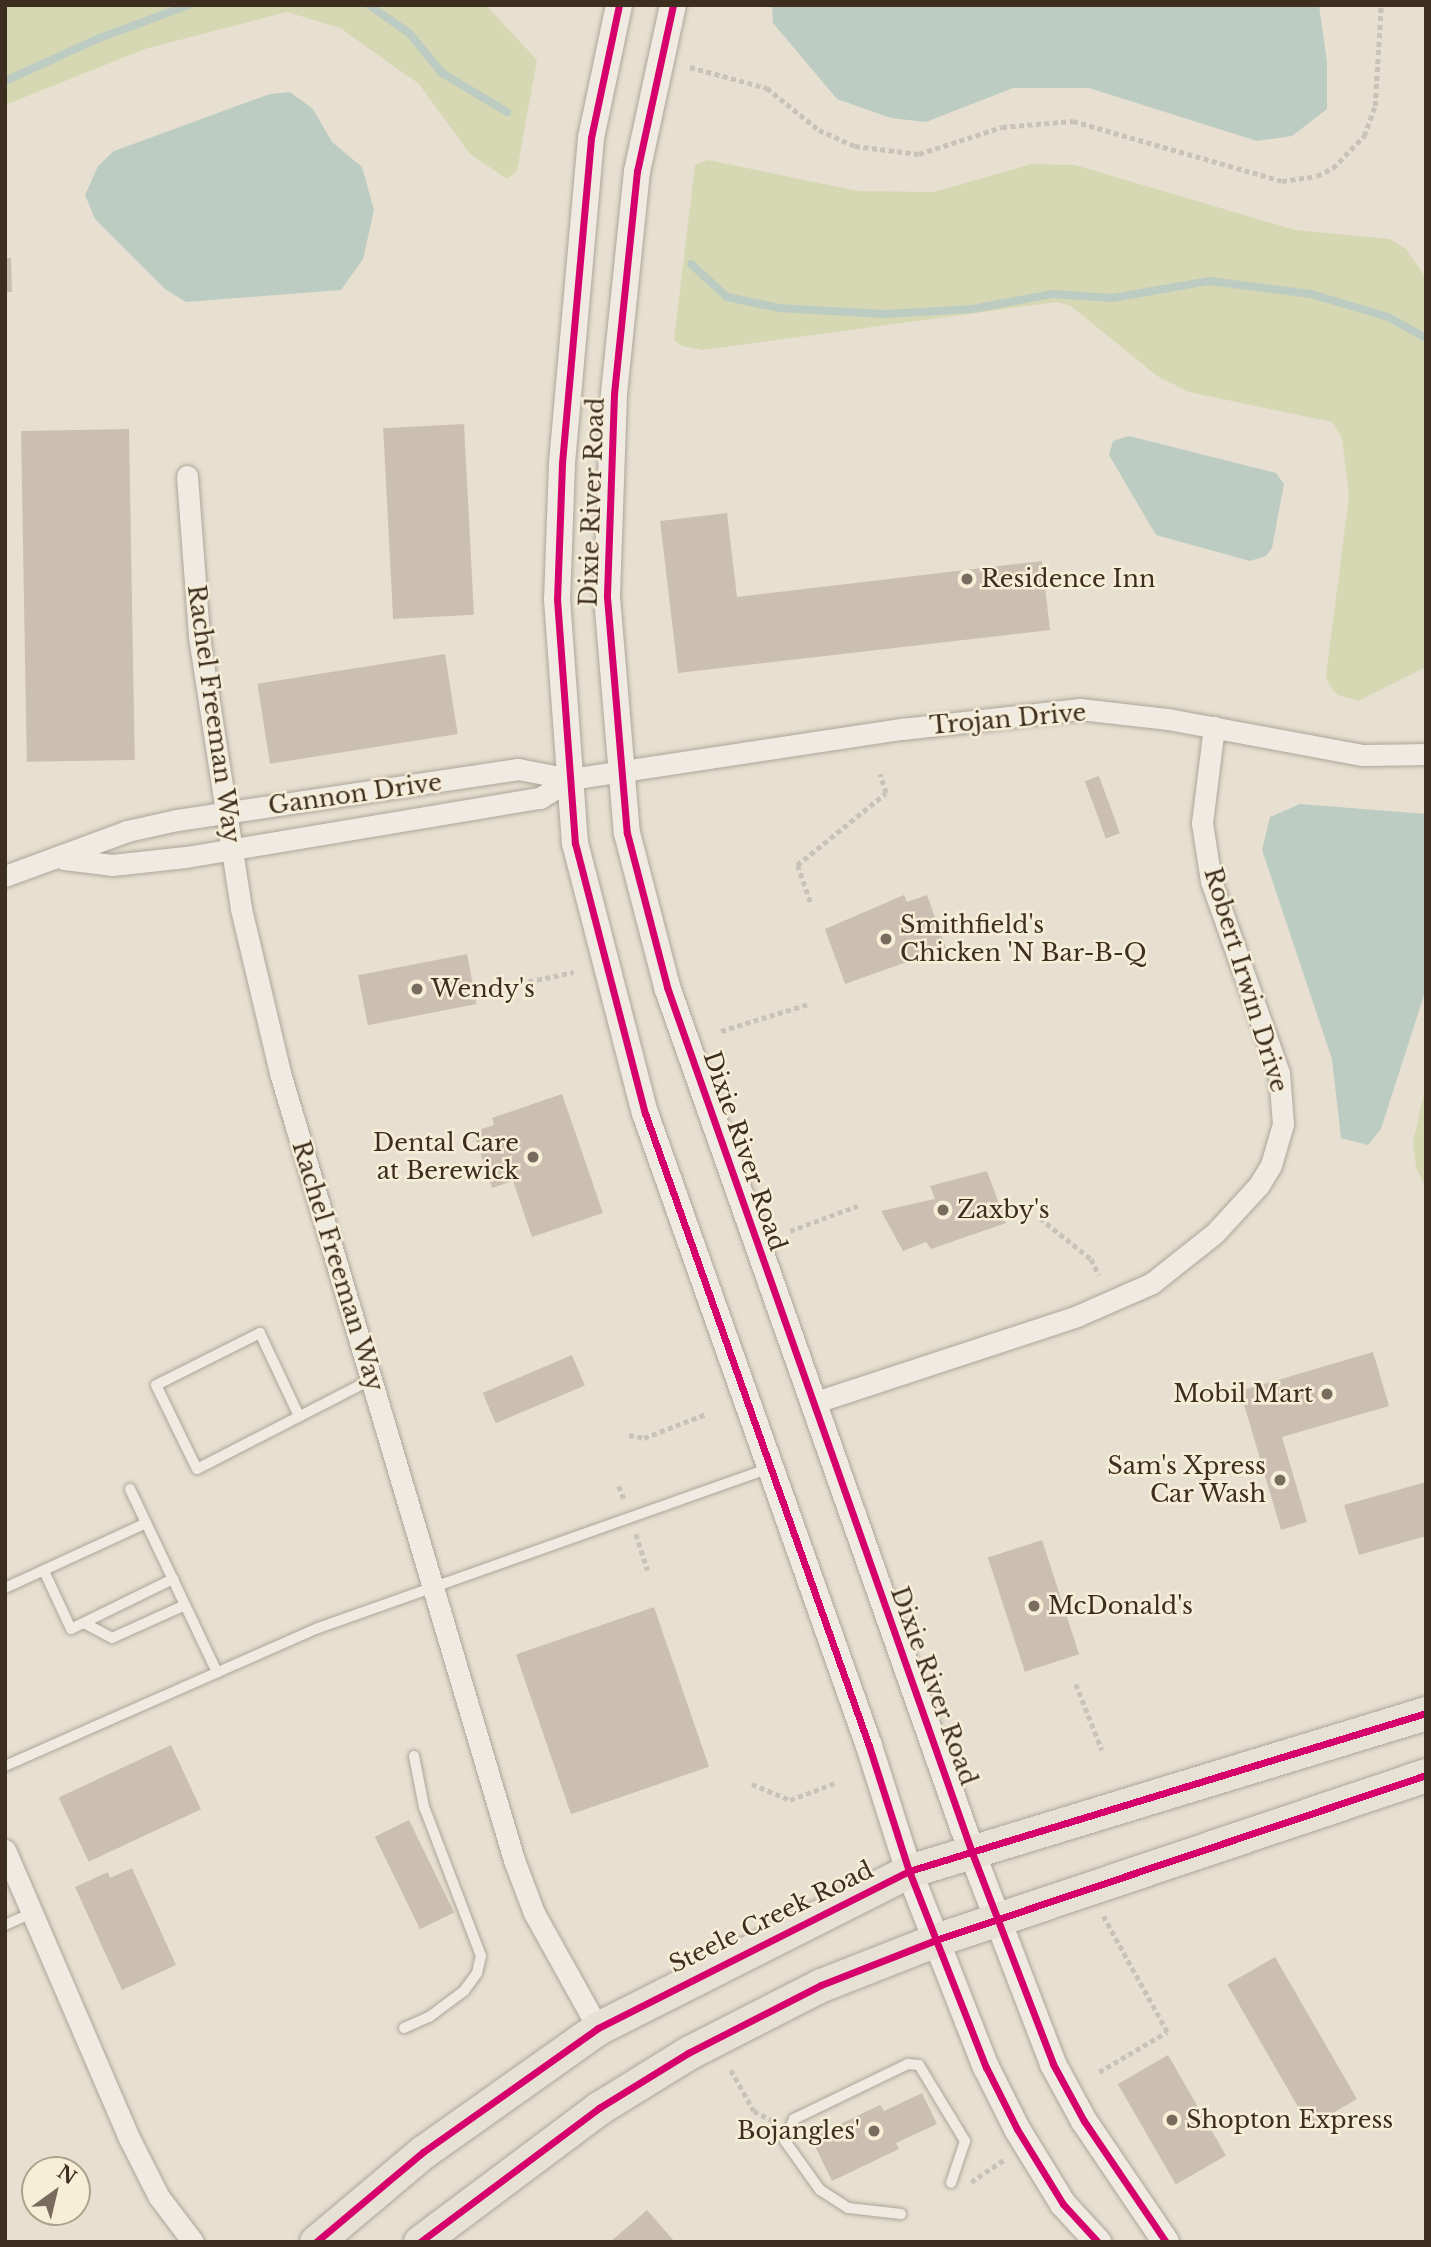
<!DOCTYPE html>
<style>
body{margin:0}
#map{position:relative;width:1431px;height:2247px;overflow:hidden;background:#e7e0d1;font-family:"Libre Baskerville",serif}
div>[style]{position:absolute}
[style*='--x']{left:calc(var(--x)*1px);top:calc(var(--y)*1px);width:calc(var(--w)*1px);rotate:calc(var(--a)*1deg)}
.green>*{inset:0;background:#d6d7b3}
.water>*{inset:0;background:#bcccc2}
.stream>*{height:8px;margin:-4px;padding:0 4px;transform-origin:4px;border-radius:4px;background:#bcccc2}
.building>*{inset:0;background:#cbbfb2;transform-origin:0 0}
.path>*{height:4.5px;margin-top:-2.25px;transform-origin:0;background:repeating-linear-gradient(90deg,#c8c2b9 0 5px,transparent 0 8.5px)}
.roads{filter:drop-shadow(0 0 2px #ada599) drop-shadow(0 0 2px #ada599)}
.service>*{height:10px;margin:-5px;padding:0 5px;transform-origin:5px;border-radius:5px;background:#efebe3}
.minor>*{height:21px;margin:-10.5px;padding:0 10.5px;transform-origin:10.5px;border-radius:10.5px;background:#efebe3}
.tertiary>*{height:26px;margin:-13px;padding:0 13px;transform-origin:13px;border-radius:13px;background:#efebe3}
.primary>*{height:33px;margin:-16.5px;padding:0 16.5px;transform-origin:16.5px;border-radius:16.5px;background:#e6e1d4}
.cycleway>*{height:7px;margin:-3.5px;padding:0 3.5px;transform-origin:3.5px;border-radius:3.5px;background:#d6006c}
.dots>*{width:19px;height:19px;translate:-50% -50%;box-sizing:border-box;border:4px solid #f7eed8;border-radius:50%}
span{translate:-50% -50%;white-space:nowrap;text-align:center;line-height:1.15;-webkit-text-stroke:5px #f7eed8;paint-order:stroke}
.street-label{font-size:24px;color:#3d2e20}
.poi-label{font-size:24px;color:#3d2e20}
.left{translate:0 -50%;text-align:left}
.right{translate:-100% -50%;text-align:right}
.frame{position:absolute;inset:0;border:7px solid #3d2e20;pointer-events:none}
.north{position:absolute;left:21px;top:2156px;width:70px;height:70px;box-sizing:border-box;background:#f7eed8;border:2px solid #ada18e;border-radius:50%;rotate:34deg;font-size:19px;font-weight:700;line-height:28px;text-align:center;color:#3d2e20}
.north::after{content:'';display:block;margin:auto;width:24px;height:32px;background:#786c5e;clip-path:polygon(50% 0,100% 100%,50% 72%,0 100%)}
</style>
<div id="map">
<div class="green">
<div style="clip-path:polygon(5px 5px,486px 5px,537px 60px,517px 171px,507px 179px,470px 154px,419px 84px,340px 28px,287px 12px,145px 49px,5px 105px)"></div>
<div style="clip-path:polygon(708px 160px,858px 191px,934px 192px,1032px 164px,1075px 165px,1295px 230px,1390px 239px,1406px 249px,1426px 278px,1426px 667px,1358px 701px,1338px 695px,1330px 686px,1326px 676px,1349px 496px,1342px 438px,1332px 422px,1189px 392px,1157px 376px,1071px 306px,1057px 302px,703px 350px,682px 346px,674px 340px,695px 165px)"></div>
<div style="clip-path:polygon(1426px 1085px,1426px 1187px,1416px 1168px,1413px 1142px)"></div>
</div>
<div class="water">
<div style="clip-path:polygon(772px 5px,1319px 5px,1327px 62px,1327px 109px,1292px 136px,1257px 141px,1089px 88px,1013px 88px,926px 122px,891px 118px,837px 99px,773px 23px)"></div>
<div style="clip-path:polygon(290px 92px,313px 109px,332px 142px,362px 167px,374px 210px,363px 259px,341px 290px,186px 302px,165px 289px,95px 219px,85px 195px,98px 166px,114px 151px,270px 94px)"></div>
<div style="clip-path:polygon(1129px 436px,1276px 473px,1284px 484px,1272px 548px,1266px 556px,1250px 561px,1156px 535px,1109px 455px,1113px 441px)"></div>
<div style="clip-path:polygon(1300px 804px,1426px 814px,1426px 989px,1381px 1129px,1368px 1145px,1341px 1138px,1332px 1059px,1262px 850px,1270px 817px)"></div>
</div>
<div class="stream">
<div style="--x:369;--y:5;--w:49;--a:35"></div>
<div style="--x:409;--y:33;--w:52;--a:50.5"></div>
<div style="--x:442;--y:73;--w:76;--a:31"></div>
<div style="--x:5;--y:81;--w:101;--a:-24.5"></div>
<div style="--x:97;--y:39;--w:98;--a:-20.3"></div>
<div style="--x:691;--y:264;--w:49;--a:42.5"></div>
<div style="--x:727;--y:297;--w:53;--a:11.9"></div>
<div style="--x:779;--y:308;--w:106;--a:3.2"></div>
<div style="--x:885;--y:314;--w:87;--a:-3.3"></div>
<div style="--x:972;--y:309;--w:81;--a:-10.6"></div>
<div style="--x:1052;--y:294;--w:60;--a:3.8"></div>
<div style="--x:1112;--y:298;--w:98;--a:-9.9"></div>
<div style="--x:1209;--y:281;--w:103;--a:7.3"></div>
<div style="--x:1311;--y:294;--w:80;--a:16.6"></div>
<div style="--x:1388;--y:317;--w:43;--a:28.9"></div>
</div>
<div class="building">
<div style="clip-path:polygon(5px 258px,11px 258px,12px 292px,5px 292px)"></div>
<div style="left:464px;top:424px;width:191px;height:81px;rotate:87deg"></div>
<div style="left:129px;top:429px;width:331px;height:108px;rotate:89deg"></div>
<div style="clip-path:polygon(727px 513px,737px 597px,1042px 561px,1050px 630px,678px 673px,660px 521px)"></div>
<div style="left:445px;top:654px;width:81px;height:190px;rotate:81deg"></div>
<div style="left:1099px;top:776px;width:61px;height:15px;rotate:70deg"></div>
<div style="clip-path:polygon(904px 895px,907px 902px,927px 895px,946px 948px,845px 984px,825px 929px)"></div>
<div style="left:467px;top:954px;width:51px;height:111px;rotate:79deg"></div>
<div style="clip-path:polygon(562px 1094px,603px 1213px,532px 1237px,513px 1181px,492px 1188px,473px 1132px,494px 1125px,492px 1118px)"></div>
<div style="clip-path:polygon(987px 1171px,1006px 1223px,931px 1249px,926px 1242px,903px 1251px,881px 1211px,935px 1199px,930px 1186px)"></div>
<div style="clip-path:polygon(1373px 1352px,1389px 1406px,1282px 1437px,1307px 1522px,1281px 1530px,1240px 1391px)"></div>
<div style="left:572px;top:1355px;width:33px;height:97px;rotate:67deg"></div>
<div style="clip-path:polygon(1426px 1482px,1426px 1536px,1359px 1555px,1344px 1505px)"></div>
<div style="left:1042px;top:1540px;width:120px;height:57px;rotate:72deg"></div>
<div style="left:654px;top:1607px;width:169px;height:146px;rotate:71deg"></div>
<div style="left:171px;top:1745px;width:71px;height:124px;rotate:65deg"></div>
<div style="left:409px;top:1820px;width:103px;height:38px;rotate:64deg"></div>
<div style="clip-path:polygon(132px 1868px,176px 1965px,122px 1990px,75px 1887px,108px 1872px,110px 1878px)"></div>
<div style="left:1275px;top:1957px;width:164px;height:55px;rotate:60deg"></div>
<div style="left:1168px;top:2055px;width:116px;height:58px;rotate:60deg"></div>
<div style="clip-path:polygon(922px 2093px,937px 2124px,896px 2143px,899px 2149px,832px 2181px,811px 2138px,880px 2105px,884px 2111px)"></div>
<div style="clip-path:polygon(647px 2210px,675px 2242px,610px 2242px)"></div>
</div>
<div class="path">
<div style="--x:690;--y:67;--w:80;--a:15.3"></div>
<div style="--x:767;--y:88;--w:67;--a:38.9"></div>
<div style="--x:819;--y:130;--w:39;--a:24"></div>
<div style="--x:855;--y:146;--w:64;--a:7.1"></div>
<div style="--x:919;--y:154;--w:87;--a:-18"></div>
<div style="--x:1002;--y:127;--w:71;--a:-4.8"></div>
<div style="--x:1073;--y:121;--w:217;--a:16"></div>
<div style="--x:1282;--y:181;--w:35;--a:-8"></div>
<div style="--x:1317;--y:176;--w:18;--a:-27"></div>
<div style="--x:1333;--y:168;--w:45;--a:-45.9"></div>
<div style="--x:1364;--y:136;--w:32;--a:-70"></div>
<div style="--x:1375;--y:106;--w:101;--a:-86.6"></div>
<div style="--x:810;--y:902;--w:39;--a:-109"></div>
<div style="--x:797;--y:865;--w:114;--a:-39"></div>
<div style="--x:886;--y:793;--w:20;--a:-108"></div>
<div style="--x:512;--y:985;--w:63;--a:-11.8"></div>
<div style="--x:721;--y:1031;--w:91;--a:-17.2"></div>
<div style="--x:1040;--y:1218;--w:65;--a:38.8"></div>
<div style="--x:1091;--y:1259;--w:18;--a:63"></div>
<div style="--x:790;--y:1231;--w:72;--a:-20.5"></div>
<div style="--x:629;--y:1435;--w:15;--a:11"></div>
<div style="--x:644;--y:1438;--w:66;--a:-21.2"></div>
<div style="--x:619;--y:1486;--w:14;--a:69"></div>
<div style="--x:636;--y:1534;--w:38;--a:72"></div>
<div style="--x:1076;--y:1684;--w:71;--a:68.5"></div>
<div style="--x:752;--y:1784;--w:41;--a:22.8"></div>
<div style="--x:790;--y:1800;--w:48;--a:-20.7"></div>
<div style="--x:731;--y:2070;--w:47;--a:60.7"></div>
<div style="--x:754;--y:2111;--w:22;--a:27"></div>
<div style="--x:1099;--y:2072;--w:79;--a:-30.5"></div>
<div style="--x:1167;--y:2032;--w:132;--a:-118.9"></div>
<div style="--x:971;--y:2182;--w:40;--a:-34"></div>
</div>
<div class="roads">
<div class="service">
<div style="--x:299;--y:1416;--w:92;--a:-115.2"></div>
<div style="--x:260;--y:1333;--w:116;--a:153.4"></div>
<div style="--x:156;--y:1385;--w:93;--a:64"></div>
<div style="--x:197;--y:1469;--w:197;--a:-27.2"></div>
<div style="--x:130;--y:1489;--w:203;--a:64.6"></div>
<div style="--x:44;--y:1571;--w:64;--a:65"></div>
<div style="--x:71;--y:1629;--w:114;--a:-26.1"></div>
<div style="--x:5;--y:1588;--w:155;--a:-24.7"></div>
<div style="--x:84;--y:1623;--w:32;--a:28"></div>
<div style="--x:112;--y:1638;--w:80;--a:-24.3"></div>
<div style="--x:5;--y:1766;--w:342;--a:-23.8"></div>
<div style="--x:318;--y:1628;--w:480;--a:-19.5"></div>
<div style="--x:5;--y:1925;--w:30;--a:-24"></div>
<div style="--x:404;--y:2028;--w:27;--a:-24"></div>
<div style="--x:429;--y:2017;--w:44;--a:-36.6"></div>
<div style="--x:464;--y:1991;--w:22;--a:-54"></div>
<div style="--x:477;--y:1973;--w:17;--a:-77"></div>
<div style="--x:481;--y:1956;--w:160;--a:-110.9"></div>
<div style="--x:424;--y:1807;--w:52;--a:-101.1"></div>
<div style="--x:901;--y:2214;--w:53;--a:-173.5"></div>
<div style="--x:848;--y:2208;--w:33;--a:-147"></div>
<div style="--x:820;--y:2190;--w:60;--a:-125.5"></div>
<div style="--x:785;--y:2141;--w:24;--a:-68"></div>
<div style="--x:794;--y:2119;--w:127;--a:-25.8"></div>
<div style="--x:908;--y:2064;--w:11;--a:5"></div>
<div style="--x:919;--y:2065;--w:89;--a:58.8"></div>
<div style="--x:965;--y:2141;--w:44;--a:108.4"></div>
</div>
<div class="minor">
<div style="--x:187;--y:476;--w:161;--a:85.7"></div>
<div style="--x:199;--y:637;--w:275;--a:81.2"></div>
<div style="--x:241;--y:909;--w:169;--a:76.6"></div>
<div style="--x:280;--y:1073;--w:821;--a:73.44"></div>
<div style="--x:514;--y:1860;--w:57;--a:69.3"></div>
<div style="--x:534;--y:1913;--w:132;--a:60.9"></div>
<div style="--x:64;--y:859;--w:48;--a:7.1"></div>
<div style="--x:112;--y:865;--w:74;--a:-6.2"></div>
<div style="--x:186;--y:857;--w:359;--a:-9.5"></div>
<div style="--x:540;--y:798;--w:36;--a:-32"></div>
<div style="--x:5;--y:876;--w:130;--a:-20.2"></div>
<div style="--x:127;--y:831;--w:51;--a:-12.4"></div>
<div style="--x:177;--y:820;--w:345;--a:-8.5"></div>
<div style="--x:518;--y:769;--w:53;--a:10.9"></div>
<div style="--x:570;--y:779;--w:336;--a:-8.6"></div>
<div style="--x:902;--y:729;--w:179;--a:-6.4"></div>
<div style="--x:1080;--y:709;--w:89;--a:6.5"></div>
<div style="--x:1168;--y:719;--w:198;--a:10.5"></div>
<div style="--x:1363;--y:755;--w:63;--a:-0.9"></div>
<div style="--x:813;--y:1403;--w:278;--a:-18.2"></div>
<div style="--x:1077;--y:1316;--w:82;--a:-23.7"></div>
<div style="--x:1152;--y:1283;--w:80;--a:-38.4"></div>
<div style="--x:1215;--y:1233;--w:65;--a:-47.5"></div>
<div style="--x:1259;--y:1185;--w:23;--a:-59"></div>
<div style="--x:1271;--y:1165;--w:43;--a:-73.7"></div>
<div style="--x:1283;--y:1124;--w:51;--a:-94.5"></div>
<div style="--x:1279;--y:1073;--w:204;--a:-109.5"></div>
<div style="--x:1211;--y:881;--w:59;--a:-98.8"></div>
<div style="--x:1202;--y:823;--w:97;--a:-82.9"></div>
<div style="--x:5;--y:1850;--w:311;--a:66.7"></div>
<div style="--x:128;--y:2136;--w:68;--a:63.1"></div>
<div style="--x:159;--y:2197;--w:56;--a:52.9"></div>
</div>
<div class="tertiary">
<div style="--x:619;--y:5;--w:136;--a:101.9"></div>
<div style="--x:591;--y:138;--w:327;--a:95.1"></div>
<div style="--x:562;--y:464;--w:135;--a:92.1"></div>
<div style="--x:557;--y:599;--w:245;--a:85.8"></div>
<div style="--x:575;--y:843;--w:279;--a:75.5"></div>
<div style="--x:645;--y:1113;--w:671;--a:70.51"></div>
<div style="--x:869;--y:1746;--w:131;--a:72.3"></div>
<div style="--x:909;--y:1871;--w:211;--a:68.6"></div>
<div style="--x:986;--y:2067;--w:69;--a:63.4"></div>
<div style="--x:1017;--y:2129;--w:88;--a:58.5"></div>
<div style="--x:1063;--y:2204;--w:52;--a:47.4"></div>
<div style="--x:673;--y:5;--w:170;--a:102.2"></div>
<div style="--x:637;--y:171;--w:224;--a:95.9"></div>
<div style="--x:614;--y:394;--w:203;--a:92"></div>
<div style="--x:607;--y:597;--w:237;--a:85.2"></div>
<div style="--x:627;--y:833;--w:159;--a:75.4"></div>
<div style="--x:667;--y:987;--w:915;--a:70.59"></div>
<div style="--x:971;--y:1850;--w:229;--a:69"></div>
<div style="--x:1053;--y:2064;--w:65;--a:61.5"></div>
<div style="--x:1084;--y:2121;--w:146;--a:55.9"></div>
</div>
<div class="primary">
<div style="--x:316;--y:2242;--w:140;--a:-40.1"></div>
<div style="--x:423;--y:2152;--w:214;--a:-35.3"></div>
<div style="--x:598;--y:2028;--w:348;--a:-26.8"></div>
<div style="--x:909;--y:1871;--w:541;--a:-16.99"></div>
<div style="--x:420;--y:2242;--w:224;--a:-36.8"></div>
<div style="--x:599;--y:2108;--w:105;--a:-31.7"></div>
<div style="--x:688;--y:2053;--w:149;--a:-27.1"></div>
<div style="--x:821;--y:1985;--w:123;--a:-21.4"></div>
<div style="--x:936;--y:1940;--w:517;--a:-18.61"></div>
</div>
</div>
<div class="cycleway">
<div style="--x:619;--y:5;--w:136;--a:101.9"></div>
<div style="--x:591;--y:138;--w:327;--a:95.1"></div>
<div style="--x:562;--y:464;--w:135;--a:92.1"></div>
<div style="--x:557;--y:599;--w:245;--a:85.8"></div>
<div style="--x:575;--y:843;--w:279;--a:75.5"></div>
<div style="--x:645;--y:1113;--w:671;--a:70.51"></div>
<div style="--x:869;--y:1746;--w:131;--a:72.3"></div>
<div style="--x:909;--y:1871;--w:211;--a:68.6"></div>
<div style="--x:986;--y:2067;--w:69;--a:63.4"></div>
<div style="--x:1017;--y:2129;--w:88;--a:58.5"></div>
<div style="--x:1063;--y:2204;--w:52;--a:47.4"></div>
<div style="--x:673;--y:5;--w:170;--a:102.2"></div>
<div style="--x:637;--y:171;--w:224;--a:95.9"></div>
<div style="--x:614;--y:394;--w:203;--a:92"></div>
<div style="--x:607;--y:597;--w:237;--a:85.2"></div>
<div style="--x:627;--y:833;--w:159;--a:75.4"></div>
<div style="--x:667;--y:987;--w:915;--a:70.59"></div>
<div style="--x:971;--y:1850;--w:229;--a:69"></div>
<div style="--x:1053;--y:2064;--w:65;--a:61.5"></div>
<div style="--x:1084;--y:2121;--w:146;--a:55.9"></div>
<div style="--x:316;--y:2242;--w:140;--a:-40.1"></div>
<div style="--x:423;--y:2152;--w:214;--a:-35.3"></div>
<div style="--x:598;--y:2028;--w:348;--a:-26.8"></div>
<div style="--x:909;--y:1871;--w:541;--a:-16.99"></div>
<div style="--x:420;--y:2242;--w:224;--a:-36.8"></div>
<div style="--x:599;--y:2108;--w:105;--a:-31.7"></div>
<div style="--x:688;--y:2053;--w:149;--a:-27.1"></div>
<div style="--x:821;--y:1985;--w:123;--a:-21.4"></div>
<div style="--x:936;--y:1940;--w:517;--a:-18.61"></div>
</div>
<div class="dots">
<div style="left:967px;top:579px;background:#786c5e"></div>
<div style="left:886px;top:939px;background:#786c5e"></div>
<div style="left:417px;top:989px;background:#786c5e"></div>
<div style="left:533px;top:1157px;background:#786c5e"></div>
<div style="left:943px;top:1210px;background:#786c5e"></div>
<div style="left:1327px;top:1394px;background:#786c5e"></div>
<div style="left:1280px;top:1480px;background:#786c5e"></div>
<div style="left:1034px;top:1606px;background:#786c5e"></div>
<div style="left:1172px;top:2120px;background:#786c5e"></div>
<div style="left:874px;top:2131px;background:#786c5e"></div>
</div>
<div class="street-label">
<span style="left:592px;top:502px;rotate:-88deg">Dixie River Road</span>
<span style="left:214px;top:714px;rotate:82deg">Rachel Freeman Way</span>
<span style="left:1008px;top:719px;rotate:-5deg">Trojan Drive</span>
<span style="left:355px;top:794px;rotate:-8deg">Gannon Drive</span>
<span style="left:1246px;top:980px;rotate:73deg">Robert Irwin Drive</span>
<span style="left:745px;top:1151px;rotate:71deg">Dixie River Road</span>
<span style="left:338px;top:1266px;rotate:73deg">Rachel Freeman Way</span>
<span style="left:934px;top:1686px;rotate:70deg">Dixie River Road</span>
<span style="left:771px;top:1917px;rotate:-26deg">Steele Creek Road</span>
</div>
<div class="poi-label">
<span class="left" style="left:981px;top:579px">Residence Inn</span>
<span class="left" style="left:900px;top:939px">Smithfield's<br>Chicken 'N Bar-B-Q</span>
<span class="left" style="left:431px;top:989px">Wendy's</span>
<span class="right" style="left:519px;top:1157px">Dental Care<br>at Berewick</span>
<span class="left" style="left:957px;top:1210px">Zaxby's</span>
<span class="right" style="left:1313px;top:1394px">Mobil Mart</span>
<span class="right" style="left:1266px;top:1480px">Sam's Xpress<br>Car Wash</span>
<span class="left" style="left:1048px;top:1606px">McDonald's</span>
<span class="left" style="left:1186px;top:2120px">Shopton Express</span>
<span class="right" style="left:860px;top:2131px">Bojangles'</span>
</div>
<div class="frame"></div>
<div class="north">N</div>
</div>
